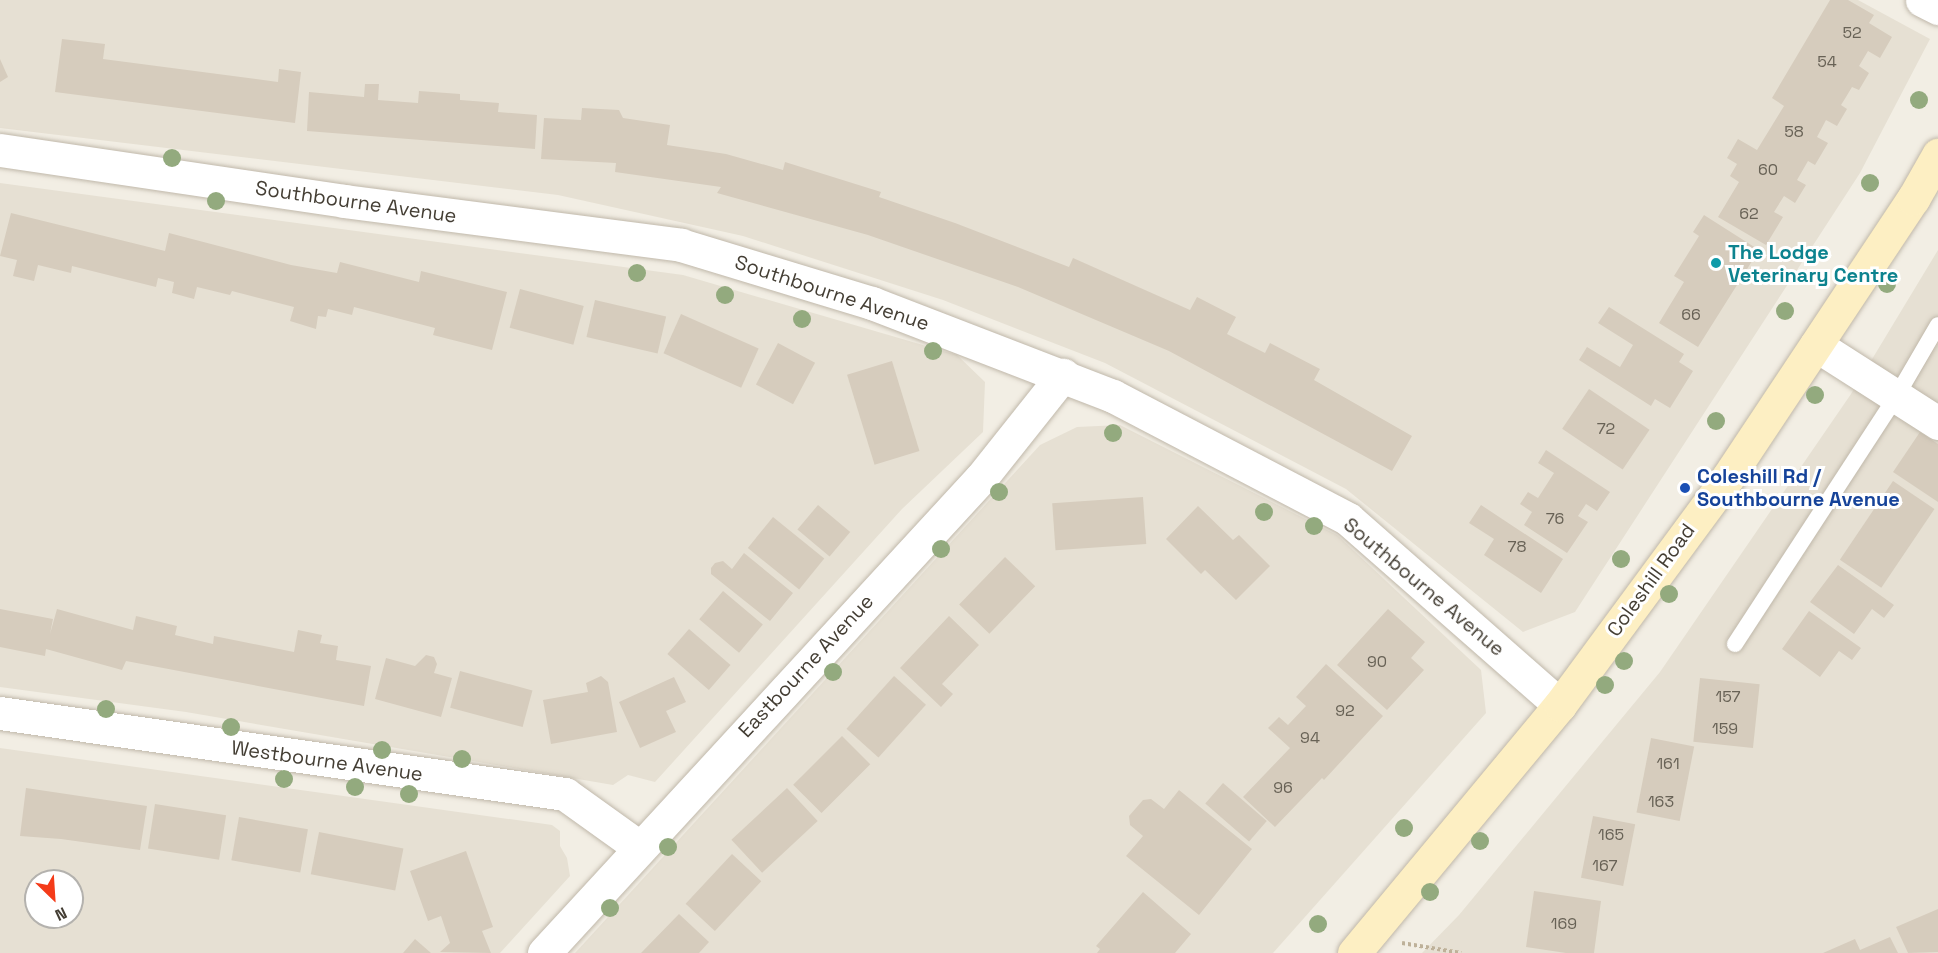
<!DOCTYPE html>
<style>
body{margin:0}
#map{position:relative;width:1938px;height:953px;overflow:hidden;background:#f2eee4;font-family:"Space Grotesk",sans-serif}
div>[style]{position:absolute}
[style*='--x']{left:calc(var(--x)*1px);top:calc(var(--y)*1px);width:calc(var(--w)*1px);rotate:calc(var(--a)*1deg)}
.residential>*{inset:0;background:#e6e0d3}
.building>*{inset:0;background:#d6ccbd;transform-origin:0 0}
.path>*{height:4px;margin-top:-2px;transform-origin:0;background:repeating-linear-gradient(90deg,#beb199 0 3px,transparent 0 6px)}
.roads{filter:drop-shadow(0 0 2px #c0b8aa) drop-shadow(0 0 2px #c0b8aa)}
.service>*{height:16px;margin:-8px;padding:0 8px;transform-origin:8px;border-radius:8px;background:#fff}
.minor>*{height:33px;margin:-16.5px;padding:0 16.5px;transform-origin:16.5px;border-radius:16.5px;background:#fff}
.secondary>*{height:33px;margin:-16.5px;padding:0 16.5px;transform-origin:16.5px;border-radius:16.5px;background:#fdefc3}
.trees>*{width:18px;height:18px;margin:-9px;border-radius:50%;background:#93aa7e}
.dots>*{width:16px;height:16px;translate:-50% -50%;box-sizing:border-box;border:3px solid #fff;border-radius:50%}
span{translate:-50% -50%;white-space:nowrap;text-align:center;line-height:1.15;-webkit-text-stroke:6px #fff;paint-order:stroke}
.number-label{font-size:16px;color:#686256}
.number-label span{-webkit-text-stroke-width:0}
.street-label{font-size:20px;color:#443e34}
.culture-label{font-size:20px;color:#0d838f;font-weight:700}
.left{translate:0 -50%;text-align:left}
.transit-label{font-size:20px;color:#164399;font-weight:700}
.north{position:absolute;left:24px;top:869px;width:60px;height:60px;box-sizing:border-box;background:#fff;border:2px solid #b4b2ae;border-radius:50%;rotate:155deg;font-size:16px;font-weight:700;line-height:24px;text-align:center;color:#443e34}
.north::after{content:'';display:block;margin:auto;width:21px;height:27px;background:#f43b19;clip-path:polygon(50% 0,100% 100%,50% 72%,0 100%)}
</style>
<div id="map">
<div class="residential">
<div style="clip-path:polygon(0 0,1858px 0,1930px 39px,1860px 173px,1575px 612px,1523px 632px,1346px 489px,1105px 363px,943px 300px,743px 236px,558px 195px,0 128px)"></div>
<div style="clip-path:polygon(0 183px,683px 275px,957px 355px,985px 382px,983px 432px,902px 509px,655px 782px,628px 775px,613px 785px,186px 712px,0 687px)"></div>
<div style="clip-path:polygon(1938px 250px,1938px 953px,1422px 953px,1459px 915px,1660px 672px,1851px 394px)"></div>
<div style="clip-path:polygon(1120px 425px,1337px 535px,1481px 670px,1486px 713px,1273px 953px,575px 953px,1040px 445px,1077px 427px)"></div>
<div style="clip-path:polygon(evenodd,0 748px,552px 825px,560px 831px,560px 846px,567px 858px,570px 876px,500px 953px,0 953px,0 748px,36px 881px,72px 881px,72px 917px,36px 917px,36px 881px)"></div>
</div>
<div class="building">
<div style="clip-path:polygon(1830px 0,1848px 0,1874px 15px,1869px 23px,1892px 37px,1880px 58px,1868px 51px,1859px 66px,1869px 73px,1859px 90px,1852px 87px,1846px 97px,1841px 105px,1847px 109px,1837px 126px,1826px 120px,1817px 137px,1828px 143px,1815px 165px,1808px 161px,1797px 180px,1806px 185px,1795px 203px,1784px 196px,1774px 212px,1783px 217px,1766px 245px,1718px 217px,1739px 182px,1730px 176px,1737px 164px,1727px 158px,1738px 139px,1757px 150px,1784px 106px,1772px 98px)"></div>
<div style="clip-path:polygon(62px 39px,105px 44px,103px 59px,278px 82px,279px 69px,301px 72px,295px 123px,55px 92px)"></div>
<div style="clip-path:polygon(0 59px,8px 77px,0 82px)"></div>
<div style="clip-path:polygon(365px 84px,379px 84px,378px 100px,418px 103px,419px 91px,460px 94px,460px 100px,499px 103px,498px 112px,537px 115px,535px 149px,307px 131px,309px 92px,364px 97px)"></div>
<div style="clip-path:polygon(582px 108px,619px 110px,623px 118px,670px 125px,667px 145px,726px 154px,783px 170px,785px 162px,881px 192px,879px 197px,955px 223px,1069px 267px,1073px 258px,1190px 310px,1197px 297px,1236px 317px,1227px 334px,1265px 353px,1270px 343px,1320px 369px,1314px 380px,1412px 436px,1392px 471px,1169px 351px,1018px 287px,868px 235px,717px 193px,721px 187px,615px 172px,616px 163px,541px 159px,544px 118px,581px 120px)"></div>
<div style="clip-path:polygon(11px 213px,165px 251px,169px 233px,291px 265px,337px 273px,340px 262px,419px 282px,421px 271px,507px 292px,492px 350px,433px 335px,435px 328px,354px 307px,352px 315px,328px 309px,326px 317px,318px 316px,316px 329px,290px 321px,294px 307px,232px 291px,230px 295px,197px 287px,194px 299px,172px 293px,174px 282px,158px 278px,156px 287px,72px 266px,71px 273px,38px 265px,34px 281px,13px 276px,17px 260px,0 256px)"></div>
<div style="clip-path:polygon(1704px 215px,1759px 250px,1698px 347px,1659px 323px,1684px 282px,1674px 276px,1699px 236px,1693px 232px)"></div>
<div style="left:520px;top:289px;width:66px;height:40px;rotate:15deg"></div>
<div style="left:595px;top:300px;width:73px;height:38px;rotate:13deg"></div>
<div style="clip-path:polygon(1609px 307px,1684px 354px,1679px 362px,1693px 371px,1670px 408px,1655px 399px,1651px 406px,1579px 360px,1587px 347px,1620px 367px,1633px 345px,1598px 323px)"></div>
<div style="left:681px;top:314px;width:85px;height:43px;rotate:24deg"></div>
<div style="left:778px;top:343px;width:42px;height:47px;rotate:28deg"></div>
<div style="left:892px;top:361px;width:94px;height:47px;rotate:73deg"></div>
<div style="left:1589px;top:389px;width:73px;height:48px;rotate:34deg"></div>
<div style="clip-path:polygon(1920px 432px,1938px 444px,1938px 502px,1893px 472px)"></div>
<div style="clip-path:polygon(1546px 450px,1610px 492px,1597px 511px,1586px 504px,1578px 516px,1588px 522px,1567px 553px,1524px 525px,1532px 512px,1520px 504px,1528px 492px,1538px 498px,1554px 473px,1538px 463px)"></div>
<div style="left:1893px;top:481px;width:50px;height:95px;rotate:34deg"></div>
<div style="left:1143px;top:497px;width:47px;height:91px;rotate:86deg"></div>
<div style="left:818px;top:505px;width:42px;height:32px;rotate:40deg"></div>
<div style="clip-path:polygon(1481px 505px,1563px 559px,1541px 593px,1484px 555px,1494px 539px,1469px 523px)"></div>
<div style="clip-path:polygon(1198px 506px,1233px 540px,1239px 535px,1270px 566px,1236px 600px,1205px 570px,1201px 574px,1166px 539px)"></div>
<div style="left:773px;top:517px;width:66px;height:40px;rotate:39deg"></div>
<div style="clip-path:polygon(744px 553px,793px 593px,770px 621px,711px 574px,711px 568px,715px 563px,723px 561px,732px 569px)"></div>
<div style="left:1005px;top:557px;width:42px;height:66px;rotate:44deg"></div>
<div style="clip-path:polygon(1838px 565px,1894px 605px,1884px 618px,1872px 609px,1854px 634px,1810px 602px)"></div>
<div style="left:723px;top:591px;width:52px;height:37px;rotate:40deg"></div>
<div style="clip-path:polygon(0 609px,53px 619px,50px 634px,57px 609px,133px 630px,136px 616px,177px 626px,175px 635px,213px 644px,214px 636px,294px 652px,298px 630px,322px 635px,320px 643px,338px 646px,336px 660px,371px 666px,364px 706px,126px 661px,122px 670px,46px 649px,45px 656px,0 647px)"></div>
<div style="clip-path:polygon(1388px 609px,1425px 642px,1411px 658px,1424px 670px,1387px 710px,1337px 665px)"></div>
<div style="clip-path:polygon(1809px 611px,1861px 648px,1852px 660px,1839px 651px,1820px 677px,1782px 649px)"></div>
<div style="clip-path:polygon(949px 616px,979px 645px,942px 684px,953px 694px,941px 707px,900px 668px)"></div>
<div style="left:689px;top:629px;width:55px;height:33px;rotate:41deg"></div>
<div style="clip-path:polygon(426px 655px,434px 657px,437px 664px,434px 673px,452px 678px,441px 717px,375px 699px,386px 658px,415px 666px)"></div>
<div style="clip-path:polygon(1326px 664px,1383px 716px,1324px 780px,1322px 778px,1275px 827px,1243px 797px,1290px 748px,1268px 728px,1279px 717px,1288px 725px,1306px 706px,1296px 697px)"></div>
<div style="left:460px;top:671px;width:75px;height:38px;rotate:15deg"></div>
<div style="clip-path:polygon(601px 676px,608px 682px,617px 732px,551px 744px,543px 700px,588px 692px,586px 683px)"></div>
<div style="left:894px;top:676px;width:43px;height:71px;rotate:42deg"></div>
<div style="clip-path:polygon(674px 677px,686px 702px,666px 711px,676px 732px,640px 748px,619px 702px)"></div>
<div style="left:1700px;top:678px;width:60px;height:64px;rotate:6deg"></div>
<div style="left:842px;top:736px;width:40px;height:69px;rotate:45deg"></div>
<div style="left:1651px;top:738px;width:44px;height:76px;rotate:11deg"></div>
<div style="left:1223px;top:783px;width:58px;height:27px;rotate:41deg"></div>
<div style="clip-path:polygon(26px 788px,147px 806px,140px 850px,61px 839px,20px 836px)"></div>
<div style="left:787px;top:788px;width:45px;height:76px;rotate:47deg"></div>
<div style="clip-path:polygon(1179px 790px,1252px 849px,1199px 915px,1126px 856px,1143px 836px,1130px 825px,1129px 816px,1143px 800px,1151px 799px,1164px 809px)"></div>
<div style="left:155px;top:804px;width:72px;height:45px;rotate:9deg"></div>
<div style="left:1593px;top:816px;width:43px;height:63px;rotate:11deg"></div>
<div style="left:239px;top:817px;width:70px;height:44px;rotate:10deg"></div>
<div style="left:319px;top:832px;width:86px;height:43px;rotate:11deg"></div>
<div style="clip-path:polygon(466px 851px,493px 927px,482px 931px,491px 953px,440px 952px,450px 943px,441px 916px,428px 921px,410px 871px)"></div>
<div style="left:732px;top:854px;width:40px;height:68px;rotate:43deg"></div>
<div style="clip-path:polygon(1534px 891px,1601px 901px,1594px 953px,1566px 953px,1526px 947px)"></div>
<div style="clip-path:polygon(1143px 892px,1191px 934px,1175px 953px,1097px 953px,1100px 949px,1096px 946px)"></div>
<div style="clip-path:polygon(1938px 909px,1938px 952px,1908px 953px,1896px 927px)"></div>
<div style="clip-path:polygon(679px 914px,709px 942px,699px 953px,641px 953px)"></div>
<div style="clip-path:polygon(1890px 937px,1898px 953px,1823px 953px,1855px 939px,1860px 950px)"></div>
<div style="clip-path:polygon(415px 939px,431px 953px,403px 953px)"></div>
</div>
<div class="path">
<div style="--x:1402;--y:943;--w:60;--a:9.6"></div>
</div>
<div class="roads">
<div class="service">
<div style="--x:1735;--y:644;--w:295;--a:-56.9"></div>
<div style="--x:1896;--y:397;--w:83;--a:-59.7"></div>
</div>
<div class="minor">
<div style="--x:1922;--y:0;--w:18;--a:27"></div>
<div style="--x:0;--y:150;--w:348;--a:8.4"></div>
<div style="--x:344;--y:201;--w:340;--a:7.4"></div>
<div style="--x:681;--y:245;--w:200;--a:16.9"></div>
<div style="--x:872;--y:303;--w:258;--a:21.1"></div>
<div style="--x:1113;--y:396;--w:265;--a:27.6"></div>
<div style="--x:1348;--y:519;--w:282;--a:41.3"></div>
<div style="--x:1816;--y:345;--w:145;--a:32.6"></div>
<div style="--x:0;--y:713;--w:571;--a:8.16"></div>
<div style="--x:565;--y:794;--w:91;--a:35.6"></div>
<div style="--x:544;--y:953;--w:645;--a:-47.39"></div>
<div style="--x:981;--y:478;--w:132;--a:-51.5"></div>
</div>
<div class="secondary">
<div style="--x:1354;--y:953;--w:322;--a:-50.3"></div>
<div style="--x:1560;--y:705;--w:283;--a:-53.6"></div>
<div style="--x:1728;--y:477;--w:334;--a:-56.4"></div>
<div style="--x:1913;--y:199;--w:51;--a:-60.4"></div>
</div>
</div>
<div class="trees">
<div style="left:1919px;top:100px"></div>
<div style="left:172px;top:158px"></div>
<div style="left:1870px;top:183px"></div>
<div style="left:216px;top:201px"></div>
<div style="left:637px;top:273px"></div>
<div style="left:1887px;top:284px"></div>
<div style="left:725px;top:295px"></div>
<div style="left:1785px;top:311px"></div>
<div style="left:802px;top:319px"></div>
<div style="left:933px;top:351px"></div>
<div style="left:1815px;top:395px"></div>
<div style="left:1716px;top:421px"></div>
<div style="left:1113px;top:433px"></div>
<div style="left:999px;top:492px"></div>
<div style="left:1264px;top:512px"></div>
<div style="left:1314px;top:526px"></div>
<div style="left:941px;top:549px"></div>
<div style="left:1621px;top:559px"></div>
<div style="left:1669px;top:594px"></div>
<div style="left:1624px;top:661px"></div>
<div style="left:833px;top:672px"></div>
<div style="left:1605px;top:685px"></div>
<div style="left:106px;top:709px"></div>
<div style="left:231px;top:727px"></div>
<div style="left:382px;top:750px"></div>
<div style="left:462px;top:759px"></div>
<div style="left:284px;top:779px"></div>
<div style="left:355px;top:787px"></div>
<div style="left:409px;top:794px"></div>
<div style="left:1404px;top:828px"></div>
<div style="left:1480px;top:841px"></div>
<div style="left:668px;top:847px"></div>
<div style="left:1430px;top:892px"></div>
<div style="left:610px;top:908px"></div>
<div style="left:1318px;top:924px"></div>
</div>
<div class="dots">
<div style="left:1716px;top:263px;background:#0f9aa8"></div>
<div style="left:1685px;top:488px;background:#1a4fb4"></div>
</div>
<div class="number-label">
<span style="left:1852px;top:33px">52</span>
<span style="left:1827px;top:62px">54</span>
<span style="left:1794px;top:132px">58</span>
<span style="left:1768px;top:170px">60</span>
<span style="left:1749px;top:214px">62</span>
<span style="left:1691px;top:315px">66</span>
<span style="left:1606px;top:429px">72</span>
<span style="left:1555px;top:519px">76</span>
<span style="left:1517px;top:547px">78</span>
<span style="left:1377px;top:662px">90</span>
<span style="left:1728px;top:697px">157</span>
<span style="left:1345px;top:711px">92</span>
<span style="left:1725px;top:729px">159</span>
<span style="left:1310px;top:738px">94</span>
<span style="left:1668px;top:764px">161</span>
<span style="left:1283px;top:788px">96</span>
<span style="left:1661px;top:802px">163</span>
<span style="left:1611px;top:835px">165</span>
<span style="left:1605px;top:866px">167</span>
<span style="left:1564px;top:924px">169</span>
</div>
<div class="street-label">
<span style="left:356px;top:202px;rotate:8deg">Southbourne Avenue</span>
<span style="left:832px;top:293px;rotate:18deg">Southbourne Avenue</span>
<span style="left:1651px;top:580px;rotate:-54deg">Coleshill Road</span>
<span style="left:1424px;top:587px;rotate:40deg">Southbourne Avenue</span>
<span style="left:806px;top:666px;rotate:-47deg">Eastbourne Avenue</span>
<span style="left:327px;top:761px;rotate:8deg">Westbourne Avenue</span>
</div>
<div class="culture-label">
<span class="left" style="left:1728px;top:264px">The Lodge<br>Veterinary Centre</span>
</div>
<div class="transit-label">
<span class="left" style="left:1697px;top:488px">Coleshill Rd /<br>Southbourne Avenue</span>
</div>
<div class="north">N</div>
</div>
